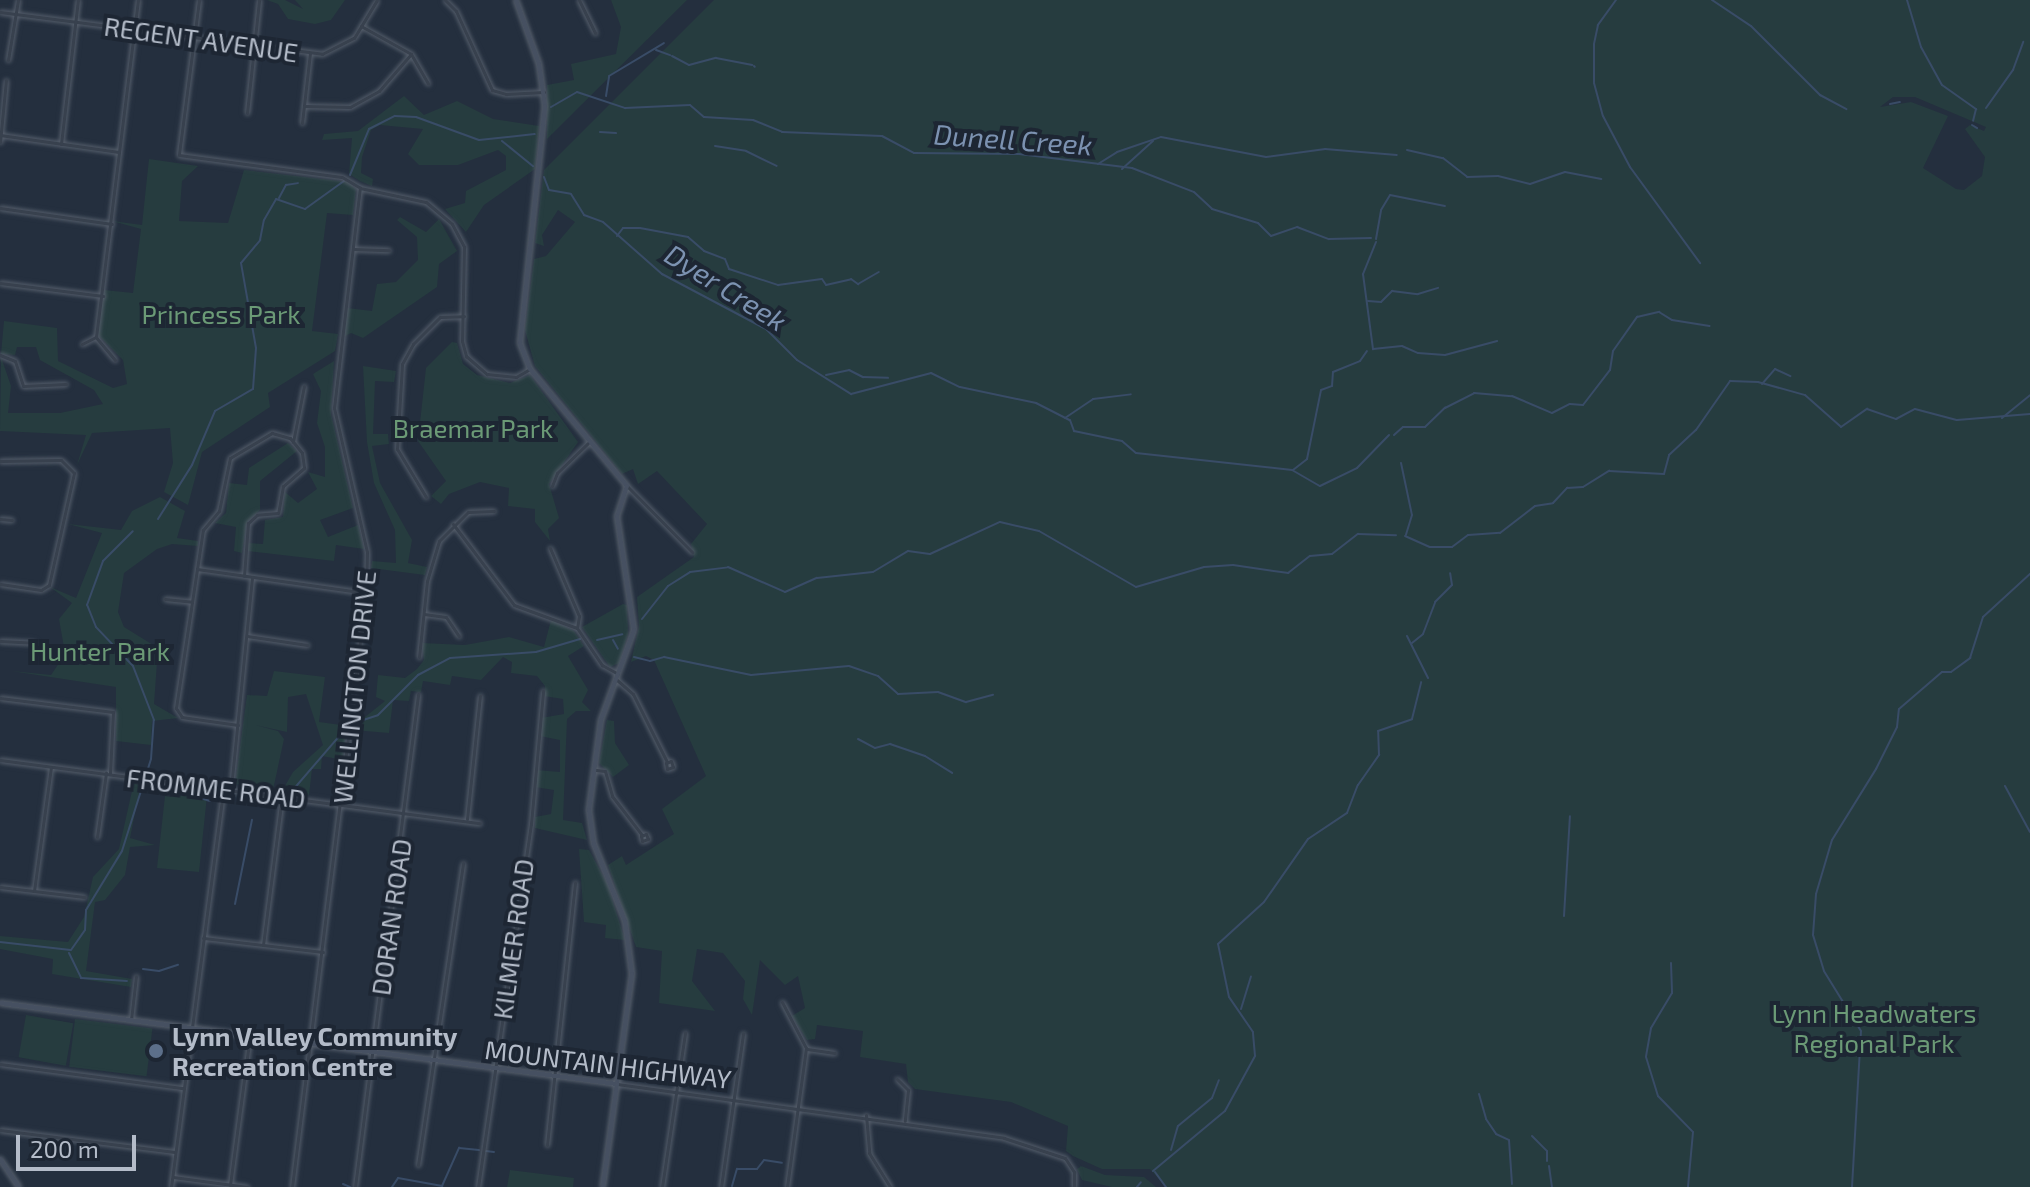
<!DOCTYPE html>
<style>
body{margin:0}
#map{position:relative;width:2030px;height:1187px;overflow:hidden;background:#242f3e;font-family:"Exo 2",sans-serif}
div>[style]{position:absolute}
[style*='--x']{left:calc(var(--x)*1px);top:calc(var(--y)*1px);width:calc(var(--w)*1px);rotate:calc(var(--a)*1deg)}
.green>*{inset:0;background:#263c3f;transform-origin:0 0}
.stream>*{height:2px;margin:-1px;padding:0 1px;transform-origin:1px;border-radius:1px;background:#394c67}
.roads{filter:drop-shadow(0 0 2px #565f6c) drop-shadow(0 0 2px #565f6c)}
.street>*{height:3px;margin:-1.5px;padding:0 1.5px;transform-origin:1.5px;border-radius:1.5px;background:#38414e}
.secondary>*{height:4px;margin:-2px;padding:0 2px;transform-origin:2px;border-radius:2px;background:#465061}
.dots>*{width:22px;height:22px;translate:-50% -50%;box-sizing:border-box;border:4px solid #1d2633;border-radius:50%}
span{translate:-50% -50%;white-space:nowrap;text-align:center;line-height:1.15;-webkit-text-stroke:8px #1d2633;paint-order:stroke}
.street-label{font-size:26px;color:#b4bcc9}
.park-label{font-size:26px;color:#6b9a76}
.poi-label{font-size:26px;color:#b4bcc9;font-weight:700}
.left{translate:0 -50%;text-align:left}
.water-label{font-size:28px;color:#7c92b1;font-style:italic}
.scale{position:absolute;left:16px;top:1135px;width:120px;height:36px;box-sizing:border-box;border:4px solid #b4bcc9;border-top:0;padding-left:10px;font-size:24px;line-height:28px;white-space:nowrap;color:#b4bcc9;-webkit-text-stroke:6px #1d2633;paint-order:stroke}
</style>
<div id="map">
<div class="green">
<div style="clip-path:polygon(267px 0,285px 0,303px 9px,295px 0,345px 0,331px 20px,315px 24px,288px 19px,278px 4px)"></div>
<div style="clip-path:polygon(611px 0,687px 0,547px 139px,547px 85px,574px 80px,571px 64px,616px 54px,621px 27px)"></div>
<div style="clip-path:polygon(evenodd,714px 0,2030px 0,2030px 1187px,1166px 1187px,1150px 1169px,1102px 1169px,1073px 1156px,1066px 1151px,1068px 1126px,1011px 1102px,915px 1089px,908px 1082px,906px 1064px,860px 1057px,863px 1031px,817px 1025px,815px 1039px,807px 1040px,792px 1016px,805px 1008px,798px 976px,785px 985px,760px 960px,752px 1015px,743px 999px,745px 981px,723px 953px,697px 949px,692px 981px,715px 1011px,659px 1003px,662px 951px,636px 947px,608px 865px,622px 856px,626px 865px,674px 834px,662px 809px,706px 776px,654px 660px,646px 656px,631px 662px,639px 626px,637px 597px,694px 557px,691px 544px,707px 524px,657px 471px,638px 484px,633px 469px,622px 474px,535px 366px,525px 330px,534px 259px,546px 256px,575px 222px,558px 210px,542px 235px,544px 246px,535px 243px,544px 170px,714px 0,1893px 97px,1915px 97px,1986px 127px,1984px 131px,1970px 125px,1965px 129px,1985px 157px,1982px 176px,1964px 190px,1956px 189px,1923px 168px,1948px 116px,1911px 102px,1880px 107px,1893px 97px)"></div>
<div style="clip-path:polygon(404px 96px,424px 115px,457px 101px,493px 119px,539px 126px,535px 169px,484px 205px,466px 232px,445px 209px,465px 203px,466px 191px,506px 170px,506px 156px,498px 150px,458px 165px,419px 165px,408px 154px,423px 129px,380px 125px,371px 130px,362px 157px,361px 173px,373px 179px,372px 186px,360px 181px,349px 174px,352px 138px,322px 140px,324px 134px,358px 131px)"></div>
<div style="clip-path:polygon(149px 159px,198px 166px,182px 181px,179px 221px,228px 223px,244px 170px,349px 182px,356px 189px,353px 215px,327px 213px,312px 331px,338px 334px,335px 351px,268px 393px,270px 407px,202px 452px,188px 505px,164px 492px,173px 463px,170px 428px,92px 433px,77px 465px,86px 435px,0 431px,1px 357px,11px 386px,8px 413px,60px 413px,103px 404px,94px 390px,40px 360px,36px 347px,17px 347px,15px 355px,1px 354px,4px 321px,57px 328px,58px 361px,113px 388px,127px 384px,123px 360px,98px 335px,104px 290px,133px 293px,141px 229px,112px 221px,142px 225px)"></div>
<div style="clip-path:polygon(400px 217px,426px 232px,439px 219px,457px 251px,439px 264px,437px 287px,363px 338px,351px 333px,343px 337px,347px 308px,372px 311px,377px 284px,396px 282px,418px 260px,417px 237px,397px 220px)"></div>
<div style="clip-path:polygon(452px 342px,457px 343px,463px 364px,477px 375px,510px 383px,530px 375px,578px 442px,549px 484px,559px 518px,548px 529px,550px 541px,535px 522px,535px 509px,508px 506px,509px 488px,480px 482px,449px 494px,441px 504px,431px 496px,446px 481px,418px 441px,426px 368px)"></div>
<div style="clip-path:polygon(334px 361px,331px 414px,353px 508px,320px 520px,328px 537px,358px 525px,364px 549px,336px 545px,334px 561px,247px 551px,247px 543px,263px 544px,265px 520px,283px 517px,285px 492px,298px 503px,317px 489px,308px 472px,325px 477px,325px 447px,317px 423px,321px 391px,313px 374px)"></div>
<div style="clip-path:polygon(363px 366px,396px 371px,394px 382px,375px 381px,373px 434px,388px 434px,389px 444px,372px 446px,380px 483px,412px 540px,408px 563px,427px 567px,425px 575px,371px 568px,372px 561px,396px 563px,395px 530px,374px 483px,367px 442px)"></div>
<div style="clip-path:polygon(288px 443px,297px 451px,260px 481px,260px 510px,247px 522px,242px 553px,234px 551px,236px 527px,215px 523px,226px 513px,229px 483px,247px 485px,249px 468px)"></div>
<div style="clip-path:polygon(160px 497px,185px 511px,177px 538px,198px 541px,198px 546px,172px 544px,157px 549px,124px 573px,118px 612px,124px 627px,158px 648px,154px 704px,178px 718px,152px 721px,151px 745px,116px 741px,116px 687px,11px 671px,51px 675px,63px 657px,40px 645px,65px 653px,59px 619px,72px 603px,50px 587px,76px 598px,102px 533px,68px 524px,121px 530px,132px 511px)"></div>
<div style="clip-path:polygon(623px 604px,627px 605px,628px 634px,619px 663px,610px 667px,582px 627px)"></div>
<div style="clip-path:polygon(551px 620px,574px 631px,584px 646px,568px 656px,588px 690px,582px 702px,591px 711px,576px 711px,567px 719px,563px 820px,582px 823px,587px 840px,535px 828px,535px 817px,551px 814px,554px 790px,535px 787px,536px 770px,560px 772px,560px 740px,540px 736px,541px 718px,564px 714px,563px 699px,544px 696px,545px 686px,537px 676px,511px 673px,512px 662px,503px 657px,481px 680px,452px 676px,450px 685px,423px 681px,421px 692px,411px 691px,409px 701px,393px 700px,389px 733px,353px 730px,354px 716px,365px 717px,385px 701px,376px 697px,378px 675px,405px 678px,417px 669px,424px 660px,422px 643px,465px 645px,509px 637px,544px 647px)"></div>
<div style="clip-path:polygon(274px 671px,325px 677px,319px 722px,341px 725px,349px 709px,343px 760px,322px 756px,321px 769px,312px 769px,309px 795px,282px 791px,293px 772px,323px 745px,306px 694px,288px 697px,287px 732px,255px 725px,278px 731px,284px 739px,273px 790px,235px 784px,247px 695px,267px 696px)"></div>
<div style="clip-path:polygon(607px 720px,614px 721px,615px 743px,629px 765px,613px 777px,599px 763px)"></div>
<div style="clip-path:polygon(134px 782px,141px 783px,130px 838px,155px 845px,130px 847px,125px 875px,105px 900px,95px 902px,86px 971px,132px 979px,131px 987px,52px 974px,53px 959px,0 949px,0 936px,68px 942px,84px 917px,93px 877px,119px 849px)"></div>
<div style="clip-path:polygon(173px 789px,207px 796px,199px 872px,157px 868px,165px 796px,171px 797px)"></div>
<div style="clip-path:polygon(579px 849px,589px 850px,607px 883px,625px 940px,605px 938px,606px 925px,584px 922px)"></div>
<div style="left:26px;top:1015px;width:48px;height:43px;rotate:10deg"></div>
<div style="left:75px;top:1019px;width:78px;height:48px;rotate:7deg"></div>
<div style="clip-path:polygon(1081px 1166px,1105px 1175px,1144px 1177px,1156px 1187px,1112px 1187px,1082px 1180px,1077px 1169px)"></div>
<div style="clip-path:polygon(510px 1170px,574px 1178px,573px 1187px,507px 1187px)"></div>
</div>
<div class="stream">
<div style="--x:1616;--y:0;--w:31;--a:126"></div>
<div style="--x:1598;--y:25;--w:19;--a:102"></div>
<div style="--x:1594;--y:44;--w:39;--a:90"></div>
<div style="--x:1594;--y:83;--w:34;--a:75"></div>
<div style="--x:1603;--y:116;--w:58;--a:62.1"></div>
<div style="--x:1630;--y:167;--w:119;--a:53.9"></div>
<div style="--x:1712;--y:0;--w:47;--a:33.7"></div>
<div style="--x:1751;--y:26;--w:98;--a:45"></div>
<div style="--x:1820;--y:95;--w:30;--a:28"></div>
<div style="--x:1907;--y:0;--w:49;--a:73.4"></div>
<div style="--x:1921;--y:47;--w:43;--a:61.1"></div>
<div style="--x:1942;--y:85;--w:42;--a:35.2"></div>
<div style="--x:1976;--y:109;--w:12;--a:104"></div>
<div style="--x:656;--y:50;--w:15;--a:20"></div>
<div style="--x:672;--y:56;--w:19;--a:28"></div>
<div style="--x:689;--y:65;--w:28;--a:-15"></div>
<div style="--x:716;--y:58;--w:37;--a:11"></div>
<div style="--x:754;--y:66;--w:1;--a:45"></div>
<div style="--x:606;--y:96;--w:20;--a:-81"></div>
<div style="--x:609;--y:76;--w:64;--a:-31"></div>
<div style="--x:1890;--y:104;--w:10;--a:-11"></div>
<div style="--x:551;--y:107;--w:30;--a:-30"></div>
<div style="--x:577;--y:92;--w:51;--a:18.4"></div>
<div style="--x:625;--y:108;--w:65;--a:-2.6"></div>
<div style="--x:690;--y:105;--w:18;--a:41"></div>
<div style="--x:704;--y:117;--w:49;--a:3.5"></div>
<div style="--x:753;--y:120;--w:31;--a:22"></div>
<div style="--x:782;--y:132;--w:100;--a:2.3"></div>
<div style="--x:882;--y:136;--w:36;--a:28"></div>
<div style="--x:914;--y:153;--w:105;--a:0.5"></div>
<div style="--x:1019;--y:154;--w:114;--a:7.1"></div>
<div style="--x:1132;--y:168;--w:66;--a:21.2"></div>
<div style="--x:1194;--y:192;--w:25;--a:43"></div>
<div style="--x:1212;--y:209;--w:48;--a:16.9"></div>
<div style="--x:1258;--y:223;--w:18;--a:45"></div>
<div style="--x:1271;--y:236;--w:28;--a:-19"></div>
<div style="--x:1297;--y:227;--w:34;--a:21"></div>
<div style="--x:1329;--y:239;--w:42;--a:-1.4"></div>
<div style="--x:1986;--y:108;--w:47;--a:-54.6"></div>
<div style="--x:2013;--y:70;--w:30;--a:-70"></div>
<div style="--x:1972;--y:125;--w:6;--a:31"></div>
<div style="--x:600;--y:132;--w:16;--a:4"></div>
<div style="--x:502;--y:141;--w:40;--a:39"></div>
<div style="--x:715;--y:146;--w:31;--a:9"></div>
<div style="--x:746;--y:151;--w:34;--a:26"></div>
<div style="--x:1407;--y:150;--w:37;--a:13"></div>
<div style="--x:1443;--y:158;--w:31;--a:38"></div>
<div style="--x:1467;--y:177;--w:31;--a:-2"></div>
<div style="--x:1498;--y:176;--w:33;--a:14"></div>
<div style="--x:1530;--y:184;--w:37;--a:-19"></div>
<div style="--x:1565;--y:172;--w:37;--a:11"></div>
<div style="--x:1098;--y:164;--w:22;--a:-32"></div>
<div style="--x:1117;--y:152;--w:46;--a:-18.8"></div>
<div style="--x:1161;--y:137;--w:107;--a:10.8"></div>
<div style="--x:1266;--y:157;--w:60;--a:-7.7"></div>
<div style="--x:1325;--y:149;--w:72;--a:4.8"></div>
<div style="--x:1122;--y:169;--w:42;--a:-42.1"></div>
<div style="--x:350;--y:175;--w:50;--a:-67.6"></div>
<div style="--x:369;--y:129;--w:29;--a:-27"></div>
<div style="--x:395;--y:116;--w:21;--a:3"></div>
<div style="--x:416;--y:117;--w:67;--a:20.1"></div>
<div style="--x:479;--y:140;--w:56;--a:-6.1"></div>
<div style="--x:544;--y:177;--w:14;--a:69"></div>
<div style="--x:549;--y:190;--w:22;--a:10"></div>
<div style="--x:571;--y:194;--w:25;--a:58"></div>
<div style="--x:584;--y:215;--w:20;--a:20"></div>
<div style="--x:603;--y:222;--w:79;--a:41.4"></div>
<div style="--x:662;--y:274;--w:118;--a:27.9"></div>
<div style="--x:766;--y:329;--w:44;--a:45"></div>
<div style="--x:797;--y:360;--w:64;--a:32.2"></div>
<div style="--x:851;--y:394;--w:83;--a:-14.7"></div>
<div style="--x:931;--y:373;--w:32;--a:26"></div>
<div style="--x:960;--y:387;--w:78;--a:11.9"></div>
<div style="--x:1036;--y:403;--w:38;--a:27"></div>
<div style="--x:1070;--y:420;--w:12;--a:70"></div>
<div style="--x:1074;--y:431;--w:49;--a:11.8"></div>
<div style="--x:1122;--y:441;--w:18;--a:41"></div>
<div style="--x:1136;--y:453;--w:157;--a:6.2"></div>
<div style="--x:1292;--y:470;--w:32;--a:30"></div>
<div style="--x:1320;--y:486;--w:41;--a:-25.9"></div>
<div style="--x:1357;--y:468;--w:46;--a:-45.9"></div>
<div style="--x:279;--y:198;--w:15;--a:-62"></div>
<div style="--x:286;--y:185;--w:12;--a:-9"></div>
<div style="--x:617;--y:236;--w:10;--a:-53"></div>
<div style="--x:623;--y:228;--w:17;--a:0"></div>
<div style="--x:640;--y:228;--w:49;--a:10.6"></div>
<div style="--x:688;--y:237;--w:21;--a:41"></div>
<div style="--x:704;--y:251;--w:22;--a:21"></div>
<div style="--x:725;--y:259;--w:11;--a:68"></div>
<div style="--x:729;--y:269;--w:52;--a:18.1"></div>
<div style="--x:778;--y:285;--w:44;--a:-7.8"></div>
<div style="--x:822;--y:279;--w:7;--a:56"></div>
<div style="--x:826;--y:285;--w:26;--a:-13"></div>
<div style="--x:851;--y:279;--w:9;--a:36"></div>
<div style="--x:858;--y:284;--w:24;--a:-30"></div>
<div style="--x:1376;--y:239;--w:29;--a:-80"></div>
<div style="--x:1381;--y:210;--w:17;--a:-59"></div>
<div style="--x:1390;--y:195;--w:56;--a:11.3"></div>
<div style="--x:1376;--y:242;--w:35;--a:112"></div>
<div style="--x:1363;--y:274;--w:76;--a:82.4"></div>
<div style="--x:1373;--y:349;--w:29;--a:-6"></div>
<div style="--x:1402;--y:346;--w:17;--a:24"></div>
<div style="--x:1418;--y:353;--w:27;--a:4"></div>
<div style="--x:1445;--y:355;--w:54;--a:-15.1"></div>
<div style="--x:1368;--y:301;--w:13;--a:4"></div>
<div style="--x:1381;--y:302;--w:16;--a:-45"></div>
<div style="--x:1392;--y:291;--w:26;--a:7"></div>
<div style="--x:1418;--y:294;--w:21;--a:-17"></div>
<div style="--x:826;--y:375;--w:24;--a:-12"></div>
<div style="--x:849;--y:370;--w:16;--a:27"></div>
<div style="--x:863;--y:377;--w:25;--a:2"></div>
<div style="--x:1762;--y:384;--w:20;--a:-49"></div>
<div style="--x:1775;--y:369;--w:17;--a:25"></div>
<div style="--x:1065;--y:418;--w:34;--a:-34"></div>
<div style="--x:1093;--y:399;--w:38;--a:-7"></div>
<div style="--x:2002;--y:418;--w:36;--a:-39"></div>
<div style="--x:1394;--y:435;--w:12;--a:-42"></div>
<div style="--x:1403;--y:427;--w:22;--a:0"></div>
<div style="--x:1425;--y:427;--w:28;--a:-44"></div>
<div style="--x:1445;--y:408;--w:33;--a:-27"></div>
<div style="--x:1474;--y:393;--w:38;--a:5"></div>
<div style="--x:1512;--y:396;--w:43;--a:23"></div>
<div style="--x:1552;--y:413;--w:20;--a:-27"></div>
<div style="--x:1570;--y:404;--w:13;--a:4"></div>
<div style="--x:1583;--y:405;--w:44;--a:-52.4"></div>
<div style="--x:1610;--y:370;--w:19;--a:-81"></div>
<div style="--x:1613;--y:351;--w:42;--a:-54.8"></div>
<div style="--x:1637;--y:317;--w:23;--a:-13"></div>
<div style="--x:1659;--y:312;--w:15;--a:32"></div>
<div style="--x:1672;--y:320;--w:38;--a:9"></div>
<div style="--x:1401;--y:463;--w:53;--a:78.1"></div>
<div style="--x:1412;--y:515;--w:21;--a:107"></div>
<div style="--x:1293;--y:470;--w:18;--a:-38"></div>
<div style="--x:1307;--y:459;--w:70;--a:-78.5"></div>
<div style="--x:1321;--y:390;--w:12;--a:-20"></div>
<div style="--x:1332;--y:386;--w:14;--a:-86"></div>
<div style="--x:1333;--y:372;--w:29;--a:-22"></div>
<div style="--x:1360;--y:361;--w:12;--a:-55"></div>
<div style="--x:158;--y:519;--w:64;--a:-57.8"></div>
<div style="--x:192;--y:465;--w:59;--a:-66.9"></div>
<div style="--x:215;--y:411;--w:44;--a:-30.1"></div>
<div style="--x:253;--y:389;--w:41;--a:-85.8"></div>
<div style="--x:256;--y:348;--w:86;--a:-100"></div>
<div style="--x:241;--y:263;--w:30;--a:-50"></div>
<div style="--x:260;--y:240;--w:20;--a:-79"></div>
<div style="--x:264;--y:220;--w:24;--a:-60"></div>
<div style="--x:276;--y:199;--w:31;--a:19"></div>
<div style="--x:305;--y:209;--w:48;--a:-35.7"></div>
<div style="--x:1405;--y:536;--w:27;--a:24"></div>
<div style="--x:1430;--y:547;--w:22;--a:0"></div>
<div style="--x:1452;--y:547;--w:20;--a:-37"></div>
<div style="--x:1468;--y:535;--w:32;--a:-4"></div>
<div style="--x:1500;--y:533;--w:44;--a:-37.6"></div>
<div style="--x:1535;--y:506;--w:18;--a:-9"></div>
<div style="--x:1553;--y:503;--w:21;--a:-47"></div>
<div style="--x:1567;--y:488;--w:16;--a:-4"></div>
<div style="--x:1583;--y:487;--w:31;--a:-32"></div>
<div style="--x:1609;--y:471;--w:55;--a:3.1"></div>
<div style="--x:1664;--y:474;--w:20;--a:-75"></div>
<div style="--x:1669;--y:455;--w:37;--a:-43"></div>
<div style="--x:1696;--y:430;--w:60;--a:-55.2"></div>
<div style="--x:1730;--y:381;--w:28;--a:2"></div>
<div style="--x:1758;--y:382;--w:49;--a:15.5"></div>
<div style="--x:1805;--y:395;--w:48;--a:41.6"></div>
<div style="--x:1841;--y:427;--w:32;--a:-35"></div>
<div style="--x:1867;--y:409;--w:31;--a:19"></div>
<div style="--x:1896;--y:419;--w:21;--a:-28"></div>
<div style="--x:1915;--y:409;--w:43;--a:14.7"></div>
<div style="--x:1957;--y:420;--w:73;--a:-4.7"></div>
<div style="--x:642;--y:619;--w:42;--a:-51.8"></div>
<div style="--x:668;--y:586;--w:26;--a:-32"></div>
<div style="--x:690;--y:572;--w:38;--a:-7"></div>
<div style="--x:728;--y:567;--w:62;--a:23.7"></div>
<div style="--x:785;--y:592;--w:35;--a:-24"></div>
<div style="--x:817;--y:578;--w:56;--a:-6.1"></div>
<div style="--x:873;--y:572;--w:41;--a:-31"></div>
<div style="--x:908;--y:551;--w:22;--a:8"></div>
<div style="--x:930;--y:554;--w:77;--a:-24.6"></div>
<div style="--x:1000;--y:522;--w:40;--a:13"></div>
<div style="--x:1039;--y:531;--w:112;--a:30"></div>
<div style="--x:1136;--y:587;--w:71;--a:-16.4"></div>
<div style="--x:1204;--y:567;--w:29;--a:-4"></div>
<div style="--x:1233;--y:565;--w:56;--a:8.3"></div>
<div style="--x:1288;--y:573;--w:28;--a:-38"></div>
<div style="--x:1310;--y:556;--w:22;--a:-5"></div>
<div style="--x:1332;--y:554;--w:33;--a:-38"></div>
<div style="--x:1358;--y:534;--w:38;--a:2"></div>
<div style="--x:1407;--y:636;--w:47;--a:63.4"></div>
<div style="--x:597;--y:640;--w:26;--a:-13"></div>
<div style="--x:613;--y:640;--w:10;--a:61"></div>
<div style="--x:1412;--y:643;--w:14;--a:-39"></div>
<div style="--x:1423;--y:634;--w:34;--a:-69"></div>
<div style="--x:1435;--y:602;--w:24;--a:-45"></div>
<div style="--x:1452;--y:585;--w:12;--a:-99"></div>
<div style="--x:634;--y:657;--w:16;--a:14"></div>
<div style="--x:650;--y:661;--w:15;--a:-16"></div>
<div style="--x:664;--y:657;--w:89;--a:11.7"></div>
<div style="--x:751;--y:675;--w:98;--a:-5.2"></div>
<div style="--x:849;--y:666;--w:31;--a:19"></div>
<div style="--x:878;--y:676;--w:27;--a:42"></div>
<div style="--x:898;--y:694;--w:40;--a:-2.9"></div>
<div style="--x:938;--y:692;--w:30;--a:20"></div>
<div style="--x:966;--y:702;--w:28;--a:-15"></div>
<div style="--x:354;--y:723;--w:25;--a:-18"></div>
<div style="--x:378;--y:715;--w:57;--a:-45"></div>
<div style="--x:418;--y:675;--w:36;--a:-28"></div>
<div style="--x:450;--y:658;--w:86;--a:-4"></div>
<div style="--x:536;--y:652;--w:46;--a:-16.5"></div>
<div style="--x:858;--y:739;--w:19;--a:28"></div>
<div style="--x:875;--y:748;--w:16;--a:-15"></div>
<div style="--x:890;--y:744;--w:37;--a:19"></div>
<div style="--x:925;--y:756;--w:32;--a:32"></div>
<div style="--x:2005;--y:786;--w:52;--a:61.5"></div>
<div style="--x:168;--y:788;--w:44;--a:17.2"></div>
<div style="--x:292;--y:791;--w:86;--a:-49.3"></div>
<div style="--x:235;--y:904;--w:86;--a:-78.6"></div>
<div style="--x:1564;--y:916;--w:100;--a:-86.6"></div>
<div style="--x:0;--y:942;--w:71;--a:6.4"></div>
<div style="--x:71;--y:950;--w:24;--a:-55"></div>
<div style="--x:85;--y:930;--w:20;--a:-87"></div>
<div style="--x:86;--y:910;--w:69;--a:-58.6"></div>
<div style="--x:122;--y:851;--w:96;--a:-72.5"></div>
<div style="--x:151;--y:759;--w:39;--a:-86"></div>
<div style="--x:154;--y:720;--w:58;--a:-111.3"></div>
<div style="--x:133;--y:666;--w:54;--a:-133.5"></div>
<div style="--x:96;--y:627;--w:24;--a:-112"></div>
<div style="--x:87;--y:605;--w:47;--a:-70"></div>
<div style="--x:103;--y:561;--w:42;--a:-45"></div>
<div style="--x:69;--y:953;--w:28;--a:64"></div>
<div style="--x:81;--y:978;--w:46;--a:3.7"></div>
<div style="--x:1671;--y:963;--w:30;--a:88"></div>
<div style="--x:1672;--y:993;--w:41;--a:121"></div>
<div style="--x:1651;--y:1028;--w:29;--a:100"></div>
<div style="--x:1646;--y:1057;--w:41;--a:72.9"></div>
<div style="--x:1658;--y:1096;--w:50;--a:45.8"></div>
<div style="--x:1693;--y:1132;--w:55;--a:95.2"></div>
<div style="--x:143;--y:969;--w:16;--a:7"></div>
<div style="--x:159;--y:971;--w:20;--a:-18"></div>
<div style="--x:1241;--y:1009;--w:34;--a:-73"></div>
<div style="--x:1479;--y:1094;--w:26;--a:74"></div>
<div style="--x:1486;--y:1119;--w:18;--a:56"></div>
<div style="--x:1496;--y:1134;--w:14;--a:25"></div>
<div style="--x:1509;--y:1140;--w:44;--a:86.1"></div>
<div style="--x:1532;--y:1136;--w:21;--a:45"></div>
<div style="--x:1547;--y:1151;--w:10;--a:90"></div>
<div style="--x:1171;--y:1150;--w:25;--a:-74"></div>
<div style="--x:1178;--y:1126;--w:44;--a:-39.5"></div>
<div style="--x:1212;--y:1098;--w:19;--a:-69"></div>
<div style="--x:486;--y:1151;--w:8;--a:7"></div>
<div style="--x:1549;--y:1166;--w:21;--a:82"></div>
<div style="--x:1153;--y:1171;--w:94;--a:-39.8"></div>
<div style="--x:1225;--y:1111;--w:63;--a:-61.4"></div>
<div style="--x:1255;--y:1056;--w:24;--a:-95"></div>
<div style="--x:1253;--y:1032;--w:42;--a:-124.4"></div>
<div style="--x:1229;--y:997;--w:54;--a:-101.7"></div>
<div style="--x:1218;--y:944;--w:62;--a:-42.4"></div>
<div style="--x:1264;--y:902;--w:77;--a:-55.1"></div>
<div style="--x:1308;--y:839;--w:47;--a:-33.7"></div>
<div style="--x:1347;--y:813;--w:30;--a:-69"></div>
<div style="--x:1358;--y:785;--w:37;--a:-55"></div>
<div style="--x:1379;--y:755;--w:24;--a:-92"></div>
<div style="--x:1378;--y:731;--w:36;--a:-19"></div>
<div style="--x:1412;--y:719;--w:38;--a:-76"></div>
<div style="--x:1155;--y:1172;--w:19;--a:54"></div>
<div style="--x:343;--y:1184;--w:8;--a:23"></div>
<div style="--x:732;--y:1186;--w:18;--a:-74"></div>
<div style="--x:737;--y:1169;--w:20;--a:0"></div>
<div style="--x:757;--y:1169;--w:11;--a:-52"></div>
<div style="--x:764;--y:1160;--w:18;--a:9"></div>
<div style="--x:392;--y:1187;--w:11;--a:-56"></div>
<div style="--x:398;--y:1178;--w:45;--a:10.3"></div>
<div style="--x:442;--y:1186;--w:42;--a:-65.9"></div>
<div style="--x:459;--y:1148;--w:20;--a:6"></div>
<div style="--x:1137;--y:1187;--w:6;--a:-51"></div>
<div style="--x:1852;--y:1187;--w:156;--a:-86.7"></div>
<div style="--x:1861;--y:1031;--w:70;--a:-121.7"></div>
<div style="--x:1824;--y:971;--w:38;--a:-107"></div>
<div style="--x:1813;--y:935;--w:41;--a:-85.8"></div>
<div style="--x:1816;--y:894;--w:56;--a:-73.5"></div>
<div style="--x:1832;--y:840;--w:84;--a:-58.2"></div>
<div style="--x:1876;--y:769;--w:47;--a:-63.4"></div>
<div style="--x:1897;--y:727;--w:18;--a:-84"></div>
<div style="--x:1899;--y:709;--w:57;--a:-40.7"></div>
<div style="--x:1942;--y:672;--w:9;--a:0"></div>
<div style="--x:1951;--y:672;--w:24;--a:-36"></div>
<div style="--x:1970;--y:658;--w:43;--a:-72.4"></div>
<div style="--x:1983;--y:617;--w:64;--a:-42.5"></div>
</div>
<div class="roads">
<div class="street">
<div style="--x:199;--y:0;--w:156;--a:97.4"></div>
<div style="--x:179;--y:155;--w:164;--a:7.7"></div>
<div style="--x:342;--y:177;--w:21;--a:31"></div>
<div style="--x:360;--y:188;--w:67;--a:12"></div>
<div style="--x:426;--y:202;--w:34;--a:40"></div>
<div style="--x:452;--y:224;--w:26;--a:62"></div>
<div style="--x:464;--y:247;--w:94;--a:91.2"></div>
<div style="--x:462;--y:341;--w:16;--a:75"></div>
<div style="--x:466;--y:356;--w:28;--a:41"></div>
<div style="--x:487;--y:374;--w:29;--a:6"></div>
<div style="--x:516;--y:377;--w:16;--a:-30"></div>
<div style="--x:445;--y:0;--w:16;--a:45"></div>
<div style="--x:456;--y:11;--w:87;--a:65.5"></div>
<div style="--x:492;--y:90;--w:15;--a:16"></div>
<div style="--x:506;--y:94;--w:38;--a:-3"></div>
<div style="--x:579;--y:0;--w:37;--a:64"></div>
<div style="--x:0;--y:12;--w:325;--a:7.4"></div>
<div style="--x:322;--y:54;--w:36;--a:-27"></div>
<div style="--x:354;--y:38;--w:44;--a:-58.8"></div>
<div style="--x:361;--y:26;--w:57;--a:29.2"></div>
<div style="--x:411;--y:54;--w:34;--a:60"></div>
<div style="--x:8;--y:60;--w:61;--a:-80.5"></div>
<div style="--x:304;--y:106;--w:46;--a:1.2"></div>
<div style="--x:350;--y:107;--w:33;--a:-29"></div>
<div style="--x:379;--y:91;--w:49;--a:-49.1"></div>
<div style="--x:247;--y:113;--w:114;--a:-83.9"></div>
<div style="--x:302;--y:123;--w:70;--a:-83.5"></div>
<div style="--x:0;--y:135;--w:120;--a:8.1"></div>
<div style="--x:0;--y:142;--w:62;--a:-84.5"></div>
<div style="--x:61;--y:144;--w:145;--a:-83.3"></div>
<div style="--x:0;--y:208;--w:113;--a:8.1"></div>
<div style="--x:353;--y:249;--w:36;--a:2"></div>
<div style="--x:0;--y:283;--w:104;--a:7.2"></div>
<div style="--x:82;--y:344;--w:16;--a:-27"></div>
<div style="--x:0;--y:355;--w:16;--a:22"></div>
<div style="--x:15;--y:361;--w:26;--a:72"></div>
<div style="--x:23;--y:386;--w:43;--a:-2.7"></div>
<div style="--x:115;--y:360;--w:30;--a:-130"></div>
<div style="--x:96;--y:337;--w:340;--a:-82.9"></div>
<div style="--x:293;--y:442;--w:57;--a:-78.9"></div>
<div style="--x:0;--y:461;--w:61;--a:-0.9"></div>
<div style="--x:61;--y:460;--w:18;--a:45"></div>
<div style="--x:74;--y:473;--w:115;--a:102.6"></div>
<div style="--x:49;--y:585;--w:9;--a:148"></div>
<div style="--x:41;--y:590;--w:41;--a:-171.7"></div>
<div style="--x:552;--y:486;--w:14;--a:-69"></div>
<div style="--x:557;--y:473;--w:43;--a:-44.1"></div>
<div style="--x:627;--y:486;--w:93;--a:45.4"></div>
<div style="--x:426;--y:497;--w:56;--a:-121.1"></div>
<div style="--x:397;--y:449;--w:85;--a:-86.6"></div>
<div style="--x:402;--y:364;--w:23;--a:-61"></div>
<div style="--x:413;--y:344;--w:38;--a:-45"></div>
<div style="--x:440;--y:317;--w:24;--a:-2"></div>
<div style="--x:0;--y:519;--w:12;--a:5"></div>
<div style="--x:453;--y:524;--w:101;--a:53"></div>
<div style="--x:514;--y:605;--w:67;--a:20.1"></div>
<div style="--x:577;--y:628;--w:45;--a:56"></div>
<div style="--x:602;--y:665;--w:18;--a:29"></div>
<div style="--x:550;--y:548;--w:74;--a:66.9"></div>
<div style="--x:579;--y:616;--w:12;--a:99"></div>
<div style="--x:197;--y:569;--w:171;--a:8.1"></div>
<div style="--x:165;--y:599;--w:27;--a:6"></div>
<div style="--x:424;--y:614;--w:22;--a:8"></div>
<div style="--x:446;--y:617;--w:23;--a:56"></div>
<div style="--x:247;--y:636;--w:61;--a:8.5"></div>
<div style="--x:0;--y:641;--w:34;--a:3"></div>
<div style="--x:419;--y:657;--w:76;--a:-84"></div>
<div style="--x:427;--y:581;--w:42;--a:-73.3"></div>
<div style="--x:439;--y:541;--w:41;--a:-45"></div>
<div style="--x:468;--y:512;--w:26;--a:-2"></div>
<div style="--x:617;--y:680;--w:21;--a:41"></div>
<div style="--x:633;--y:694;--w:76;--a:63.4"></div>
<div style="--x:0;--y:698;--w:114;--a:7.1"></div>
<div style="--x:113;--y:712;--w:62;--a:92.8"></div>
<div style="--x:238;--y:725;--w:57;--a:-171.9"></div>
<div style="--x:182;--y:717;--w:11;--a:-124"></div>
<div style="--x:176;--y:708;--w:180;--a:-81.4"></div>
<div style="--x:203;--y:530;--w:25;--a:-50"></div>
<div style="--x:219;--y:511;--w:54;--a:-78.3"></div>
<div style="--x:230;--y:458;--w:49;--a:-30.8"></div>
<div style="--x:272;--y:433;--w:19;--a:16"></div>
<div style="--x:290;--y:438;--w:19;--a:51"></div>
<div style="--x:302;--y:453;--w:15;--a:82"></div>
<div style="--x:304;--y:468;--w:28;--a:139"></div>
<div style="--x:283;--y:486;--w:27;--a:100"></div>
<div style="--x:278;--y:513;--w:21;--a:175"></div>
<div style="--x:257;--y:515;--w:12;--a:138"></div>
<div style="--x:248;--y:523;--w:53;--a:94.3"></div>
<div style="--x:0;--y:760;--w:484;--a:7.5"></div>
<div style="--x:671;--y:761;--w:6;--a:72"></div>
<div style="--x:673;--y:767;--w:6;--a:162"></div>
<div style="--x:667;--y:769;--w:6;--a:-99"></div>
<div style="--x:666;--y:763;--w:5;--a:-22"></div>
<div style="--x:596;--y:770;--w:9;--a:6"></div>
<div style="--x:605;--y:771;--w:26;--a:74"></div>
<div style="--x:612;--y:796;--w:49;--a:52.4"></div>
<div style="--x:231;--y:788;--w:212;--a:-84.3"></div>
<div style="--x:467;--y:819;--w:124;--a:-84"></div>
<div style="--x:646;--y:834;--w:5;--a:68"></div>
<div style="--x:648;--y:839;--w:6;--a:162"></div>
<div style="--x:642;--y:841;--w:5;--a:-101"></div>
<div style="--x:641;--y:836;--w:5;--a:-22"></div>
<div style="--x:97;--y:837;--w:65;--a:-82"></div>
<div style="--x:0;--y:887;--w:85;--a:6.8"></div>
<div style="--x:34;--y:891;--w:125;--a:-82.2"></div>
<div style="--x:203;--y:938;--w:121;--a:6.7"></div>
<div style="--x:263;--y:945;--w:150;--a:-82.7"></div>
<div style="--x:782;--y:1002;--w:52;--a:62.4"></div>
<div style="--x:806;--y:1048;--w:140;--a:97.8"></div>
<div style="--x:131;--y:1020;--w:44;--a:-83.5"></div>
<div style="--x:807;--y:1049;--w:28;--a:8"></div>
<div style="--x:0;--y:1064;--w:185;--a:7.5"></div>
<div style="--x:897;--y:1079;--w:16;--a:45"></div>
<div style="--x:908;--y:1090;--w:31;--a:96"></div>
<div style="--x:617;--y:1084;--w:391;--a:7.9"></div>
<div style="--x:1004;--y:1138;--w:64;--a:18.2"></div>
<div style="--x:1065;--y:1158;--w:17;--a:57"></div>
<div style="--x:1074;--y:1172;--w:15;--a:90"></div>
<div style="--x:866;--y:1115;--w:38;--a:85"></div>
<div style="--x:869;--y:1153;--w:40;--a:58"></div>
<div style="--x:0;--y:1130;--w:176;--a:7.2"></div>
<div style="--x:547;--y:1145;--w:264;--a:-83.9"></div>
<div style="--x:418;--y:1165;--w:305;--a:-81.5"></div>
<div style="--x:173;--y:1177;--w:75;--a:7.7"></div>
<div style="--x:230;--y:1185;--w:150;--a:-82.4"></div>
<div style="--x:171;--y:1187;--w:400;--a:-82.5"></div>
<div style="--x:292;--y:1187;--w:599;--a:-82.9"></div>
<div style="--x:366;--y:593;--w:41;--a:-88.6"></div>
<div style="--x:367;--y:552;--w:148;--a:-102.9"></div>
<div style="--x:334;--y:408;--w:222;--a:-83.3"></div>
<div style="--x:355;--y:1187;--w:497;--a:-82.7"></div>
<div style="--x:478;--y:1187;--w:367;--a:-81.7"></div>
<div style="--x:531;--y:824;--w:134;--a:-84.8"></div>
<div style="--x:662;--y:1187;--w:156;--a:-81.5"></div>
<div style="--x:721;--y:1187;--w:155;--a:-81.8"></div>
</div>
<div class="secondary">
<div style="--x:516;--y:0;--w:68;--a:70.2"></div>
<div style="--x:539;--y:64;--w:42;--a:81.9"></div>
<div style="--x:545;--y:106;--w:238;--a:96"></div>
<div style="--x:520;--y:343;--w:28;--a:69"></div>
<div style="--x:530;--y:369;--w:152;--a:50.3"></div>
<div style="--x:627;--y:486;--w:32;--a:108"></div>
<div style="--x:617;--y:516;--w:115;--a:81.5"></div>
<div style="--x:634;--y:630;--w:96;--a:110.1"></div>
<div style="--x:601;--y:720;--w:91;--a:97.6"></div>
<div style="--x:589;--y:810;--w:34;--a:82"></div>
<div style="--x:594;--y:844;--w:83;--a:68.1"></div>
<div style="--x:625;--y:921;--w:53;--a:82.5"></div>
<div style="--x:632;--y:974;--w:215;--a:97.8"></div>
<div style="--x:0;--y:1003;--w:622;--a:7.48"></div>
<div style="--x:0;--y:1159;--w:34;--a:56"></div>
</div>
</div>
<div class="dots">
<div style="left:156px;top:1051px;background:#5c6f8a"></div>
</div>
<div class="street-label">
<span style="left:201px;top:39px;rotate:8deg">REGENT AVENUE</span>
<span style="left:354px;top:687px;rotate:-84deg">WELLINGTON DRIVE</span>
<span style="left:216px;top:788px;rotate:7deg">FROMME ROAD</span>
<span style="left:391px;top:917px;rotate:-82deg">DORAN ROAD</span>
<span style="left:513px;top:939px;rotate:-82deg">KILMER ROAD</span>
<span style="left:608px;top:1064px;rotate:7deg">MOUNTAIN HIGHWAY</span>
</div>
<div class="park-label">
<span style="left:221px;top:314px">Princess Park</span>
<span style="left:473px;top:428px">Braemar Park</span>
<span style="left:100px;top:651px">Hunter Park</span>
<span style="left:1874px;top:1028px">Lynn Headwaters<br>Regional Park</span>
</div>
<div class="poi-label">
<span class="left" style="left:172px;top:1051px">Lynn Valley Community<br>Recreation Centre</span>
</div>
<div class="water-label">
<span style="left:1013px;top:139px;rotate:4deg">Dunell Creek</span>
<span style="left:726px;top:287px;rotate:32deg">Dyer Creek</span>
</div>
<div class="scale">200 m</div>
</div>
